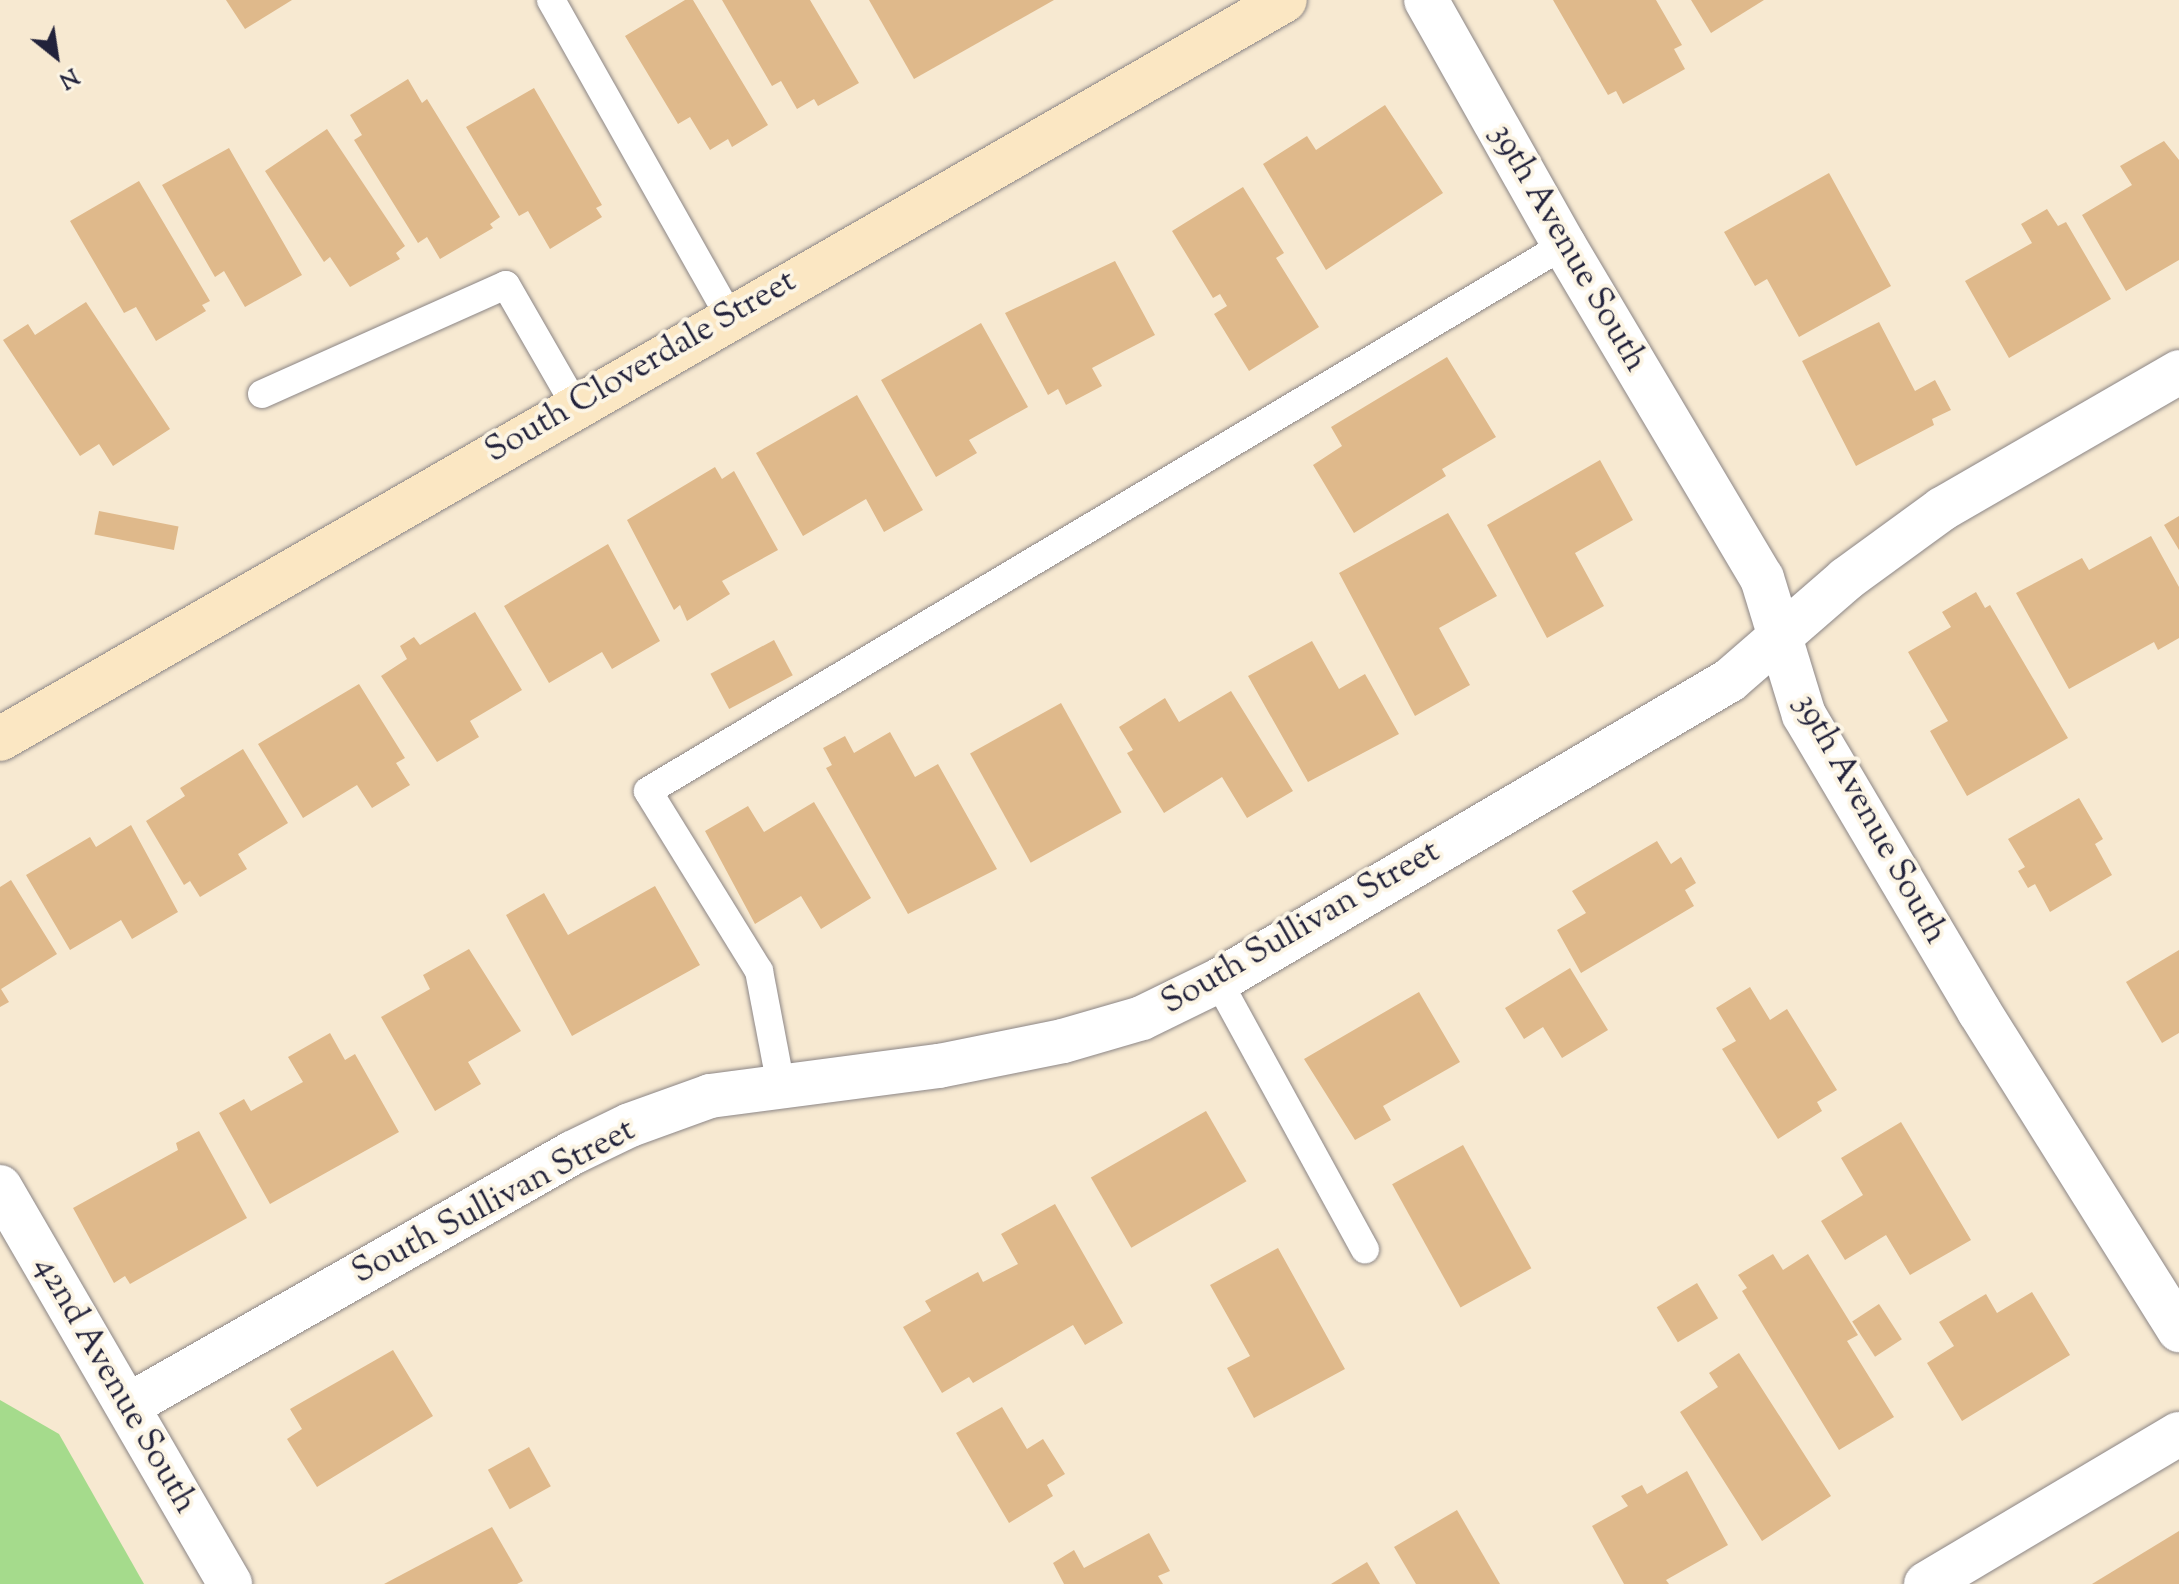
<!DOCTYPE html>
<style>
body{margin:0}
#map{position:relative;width:2179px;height:1584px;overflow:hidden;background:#f7e9d1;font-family:"Sorts Mill Goudy",serif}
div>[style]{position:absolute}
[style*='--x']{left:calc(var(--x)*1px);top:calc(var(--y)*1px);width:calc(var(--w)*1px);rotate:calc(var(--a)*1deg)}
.green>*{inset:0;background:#a5db8c}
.building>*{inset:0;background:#dfb98b;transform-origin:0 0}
.roads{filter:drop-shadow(0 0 2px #8c8686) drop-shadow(0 0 2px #8c8686)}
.lane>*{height:28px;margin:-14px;padding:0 14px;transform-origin:14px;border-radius:14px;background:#fff}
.street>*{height:44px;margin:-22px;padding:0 22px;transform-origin:22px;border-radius:22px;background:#fff}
.secondary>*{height:44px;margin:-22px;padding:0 22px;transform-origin:22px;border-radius:22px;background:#fbe7c3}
span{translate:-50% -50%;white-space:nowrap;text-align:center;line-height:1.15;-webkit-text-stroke:8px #fcf5e5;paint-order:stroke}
.street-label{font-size:34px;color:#22223b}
.north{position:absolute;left:16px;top:16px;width:80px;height:80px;-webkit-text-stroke:6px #fcf5e5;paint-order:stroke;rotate:150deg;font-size:22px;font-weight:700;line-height:32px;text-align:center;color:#22223b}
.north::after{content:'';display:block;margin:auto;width:28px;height:36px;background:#22223b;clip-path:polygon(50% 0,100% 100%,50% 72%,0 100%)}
</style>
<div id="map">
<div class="green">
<div style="clip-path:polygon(0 1400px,59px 1434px,144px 1584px,0 1584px)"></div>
</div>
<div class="building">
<div style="clip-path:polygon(226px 0,292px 0,245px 29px)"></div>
<div style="clip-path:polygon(685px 0,693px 0,768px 125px,732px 147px,728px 139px,710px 150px,690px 117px,678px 124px,625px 36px)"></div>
<div style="clip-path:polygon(722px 0,810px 0,859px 83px,818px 106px,814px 99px,797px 109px,781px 81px,772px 86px)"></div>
<div style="clip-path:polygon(869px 0,1054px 0,914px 79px)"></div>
<div style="clip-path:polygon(1553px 0,1656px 0,1682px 45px,1674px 49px,1685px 69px,1623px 104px,1616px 91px,1608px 95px)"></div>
<div style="clip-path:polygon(1691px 0,1764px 0,1711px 33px)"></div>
<div style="clip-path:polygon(408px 79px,422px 103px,427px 99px,500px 217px,490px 224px,493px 228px,440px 259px,427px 237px,418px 243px,354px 140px,362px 135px,350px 115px)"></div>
<div style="clip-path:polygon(534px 88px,602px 205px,596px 208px,602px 217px,550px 249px,528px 211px,519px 216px,466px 127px)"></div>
<div style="clip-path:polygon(1385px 105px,1443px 193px,1326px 270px,1263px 164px,1307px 136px,1316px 150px)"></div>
<div style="clip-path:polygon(327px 129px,405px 246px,396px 253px,400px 259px,350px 287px,330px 257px,324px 262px,265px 171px)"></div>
<div style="clip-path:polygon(2164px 141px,2179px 160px,2179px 260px,2126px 291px,2082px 215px,2132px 185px,2120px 166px)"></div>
<div style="clip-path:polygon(229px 148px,302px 275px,245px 307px,224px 271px,215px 277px,162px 185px)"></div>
<div style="clip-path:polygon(1829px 173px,1891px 286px,1799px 337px,1767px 279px,1755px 286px,1724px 232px)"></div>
<div style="clip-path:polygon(139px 181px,210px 301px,202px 305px,206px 311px,156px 341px,136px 307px,124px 313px,70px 221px)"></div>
<div style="clip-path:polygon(1243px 187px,1284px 253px,1276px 258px,1319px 327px,1249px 371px,1214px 314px,1227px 306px,1220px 294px,1213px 298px,1172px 231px)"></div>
<div style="clip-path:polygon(2047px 209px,2058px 226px,2066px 222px,2111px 299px,2009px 358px,1965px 281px,2032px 243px,2021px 224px)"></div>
<div style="clip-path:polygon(1115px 261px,1155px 335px,1092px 368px,1102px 386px,1066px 405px,1058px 389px,1048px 395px,1005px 313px)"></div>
<div style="clip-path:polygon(86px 302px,170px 429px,113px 466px,99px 444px,80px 456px,3px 340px,28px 324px,35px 335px)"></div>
<div style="clip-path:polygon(1879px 322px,1915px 391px,1935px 380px,1951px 410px,1932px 419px,1934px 425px,1856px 466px,1802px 361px)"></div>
<div style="clip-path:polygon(981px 323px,1028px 407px,969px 440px,977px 453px,936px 477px,881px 380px)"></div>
<div style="clip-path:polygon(1447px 357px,1496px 437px,1442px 469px,1446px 476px,1354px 533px,1313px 465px,1342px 446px,1331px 427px)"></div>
<div style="clip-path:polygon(857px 395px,923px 510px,884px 532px,866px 499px,803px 536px,756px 453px)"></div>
<div style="clip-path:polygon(1600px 460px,1633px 520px,1575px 553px,1604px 606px,1547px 638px,1487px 525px)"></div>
<div style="clip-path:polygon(715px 467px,722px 479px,734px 471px,778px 550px,722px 581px,730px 594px,687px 621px,680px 605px,674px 610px,627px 520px)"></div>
<div style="left:99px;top:511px;width:81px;height:24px;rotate:11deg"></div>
<div style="clip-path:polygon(1448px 513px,1497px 596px,1439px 628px,1470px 685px,1415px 716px,1339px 573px)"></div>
<div style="clip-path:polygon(2179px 516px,2179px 550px,2164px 525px)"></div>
<div style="clip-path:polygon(2151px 536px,2179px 587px,2179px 638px,2158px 650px,2154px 642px,2069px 689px,2016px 593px,2082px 558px,2089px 570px)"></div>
<div style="clip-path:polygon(608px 544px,660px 641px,612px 669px,602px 652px,549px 683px,504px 606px)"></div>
<div style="clip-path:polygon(1976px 592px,1985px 608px,1990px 605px,2068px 738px,1967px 796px,1930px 731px,1948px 721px,1908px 652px,1951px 627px,1942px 612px)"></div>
<div style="clip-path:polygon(475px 612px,522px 690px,470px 721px,479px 737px,437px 762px,381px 676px,407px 659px,400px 646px,414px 637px,420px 645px)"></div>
<div style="left:774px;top:640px;width:40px;height:72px;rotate:62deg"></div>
<div style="clip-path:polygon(1312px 641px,1339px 689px,1365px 674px,1399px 734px,1308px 782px,1248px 676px)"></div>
<div style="clip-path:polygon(359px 684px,405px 758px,396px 763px,410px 785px,372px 808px,357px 785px,303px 818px,258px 744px)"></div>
<div style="clip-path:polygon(1231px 691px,1293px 791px,1247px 818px,1222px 777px,1164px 813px,1127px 753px,1133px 750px,1119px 727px,1165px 698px,1179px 722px)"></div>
<div style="left:1061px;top:703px;width:125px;height:104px;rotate:61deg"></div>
<div style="clip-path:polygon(890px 732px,915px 777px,938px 764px,997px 869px,908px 914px,826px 768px,832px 765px,823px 748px,845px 736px,854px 753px)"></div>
<div style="clip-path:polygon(243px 749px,288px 823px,238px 854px,247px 869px,200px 897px,190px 881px,184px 885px,146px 821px,185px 796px,180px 788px)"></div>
<div style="clip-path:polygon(2079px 798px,2103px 839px,2095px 844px,2112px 875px,2050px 912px,2035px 884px,2028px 888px,2018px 871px,2025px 867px,2008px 839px)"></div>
<div style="clip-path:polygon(814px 802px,871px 898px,821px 929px,801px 896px,755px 924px,705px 831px,748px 806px,764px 832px)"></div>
<div style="clip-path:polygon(131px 825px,178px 912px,132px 939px,121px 920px,70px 950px,26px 875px,90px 837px,96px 847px)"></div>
<div style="clip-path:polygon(1657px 841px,1671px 864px,1681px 857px,1696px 883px,1685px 890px,1694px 906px,1581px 973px,1557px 930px,1586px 913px,1572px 891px)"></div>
<div style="clip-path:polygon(11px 880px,57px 954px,1px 989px,9px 1002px,0 1007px,0 887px)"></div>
<div style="clip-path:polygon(655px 886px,700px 965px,572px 1036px,506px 915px,544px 893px,568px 935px)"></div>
<div style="clip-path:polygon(469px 949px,521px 1031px,468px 1062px,481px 1084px,435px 1111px,381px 1017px,430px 989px,423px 975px)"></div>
<div style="clip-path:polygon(2179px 950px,2179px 1033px,2162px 1043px,2126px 982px)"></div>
<div style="clip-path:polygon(1570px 968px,1608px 1030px,1562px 1058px,1543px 1027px,1524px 1039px,1505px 1008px)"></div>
<div style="clip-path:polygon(1750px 987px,1770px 1020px,1787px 1009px,1837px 1090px,1817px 1102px,1822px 1111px,1778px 1139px,1722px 1049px,1736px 1041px,1716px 1008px)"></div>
<div style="clip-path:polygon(1419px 992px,1460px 1062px,1383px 1106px,1391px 1120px,1355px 1140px,1304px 1059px)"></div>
<div style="clip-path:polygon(330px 1033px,345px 1060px,355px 1054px,399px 1132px,270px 1204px,219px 1113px,244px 1099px,251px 1111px,303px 1082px,288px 1057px)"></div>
<div style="left:1206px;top:1111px;width:81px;height:133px;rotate:60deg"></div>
<div style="clip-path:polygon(1901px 1122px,1971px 1240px,1910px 1275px,1886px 1235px,1845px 1260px,1821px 1221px,1863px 1195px,1841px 1158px)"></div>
<div style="clip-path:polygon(199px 1131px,247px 1218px,130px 1284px,125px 1276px,114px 1283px,73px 1208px,178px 1150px,176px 1143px)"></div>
<div style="left:1463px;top:1145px;width:141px;height:81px;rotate:61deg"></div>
<div style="clip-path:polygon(1055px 1204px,1123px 1323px,1085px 1345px,1073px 1325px,973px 1383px,969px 1377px,942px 1393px,903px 1327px,931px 1311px,925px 1301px,978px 1272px,983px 1282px,1018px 1264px,1001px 1234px)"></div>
<div style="clip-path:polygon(1278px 1248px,1345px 1369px,1254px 1418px,1227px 1368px,1250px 1356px,1210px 1285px)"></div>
<div style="clip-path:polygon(1773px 1254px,1783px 1270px,1808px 1254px,1858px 1335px,1847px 1341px,1894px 1417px,1839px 1450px,1742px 1291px,1747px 1288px,1738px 1275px)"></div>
<div style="left:1697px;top:1283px;width:41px;height:47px;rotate:59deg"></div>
<div style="clip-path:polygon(2032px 1292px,2070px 1355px,1962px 1421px,1927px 1363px,1954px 1346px,1939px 1322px,1986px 1294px,1997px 1313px)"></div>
<div style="left:1879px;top:1304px;width:42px;height:32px;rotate:57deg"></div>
<div style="clip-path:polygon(393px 1350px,433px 1416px,317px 1487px,287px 1439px,302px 1429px,290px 1409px)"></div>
<div style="clip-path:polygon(1739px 1353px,1831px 1496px,1762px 1541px,1680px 1412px,1718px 1387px,1709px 1373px)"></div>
<div style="clip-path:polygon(1002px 1407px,1027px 1449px,1043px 1439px,1065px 1474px,1047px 1485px,1053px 1496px,1009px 1523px,956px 1433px)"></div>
<div style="left:529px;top:1447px;width:45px;height:47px;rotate:61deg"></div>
<div style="clip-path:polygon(1687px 1471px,1728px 1545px,1666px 1580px,1669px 1584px,1624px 1584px,1592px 1526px,1628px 1506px,1621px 1496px,1642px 1485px,1647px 1494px)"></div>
<div style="clip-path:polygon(1457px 1510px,1500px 1584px,1416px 1584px,1394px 1547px)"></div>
<div style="clip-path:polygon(492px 1527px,523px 1581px,517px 1584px,384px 1584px)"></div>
<div style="clip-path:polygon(2179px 1531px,2179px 1584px,2092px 1584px)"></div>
<div style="clip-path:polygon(1149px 1533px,1170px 1571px,1158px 1576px,1163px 1584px,1064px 1584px,1053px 1563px,1074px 1550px,1084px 1568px)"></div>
<div style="clip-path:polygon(1367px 1562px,1380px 1584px,1331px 1584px)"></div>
</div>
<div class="roads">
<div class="lane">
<div style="--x:551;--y:0;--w:363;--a:60.6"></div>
<div style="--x:262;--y:394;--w:267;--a:-24.1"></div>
<div style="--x:506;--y:285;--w:138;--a:60.1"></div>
<div style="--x:1218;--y:981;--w:306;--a:61.3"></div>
<div style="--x:781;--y:1086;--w:117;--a:-100.8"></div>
<div style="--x:759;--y:971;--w:211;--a:-121.7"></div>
<div style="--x:648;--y:791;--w:1066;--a:-30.8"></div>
</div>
<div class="street">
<div style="--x:1426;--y:0;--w:281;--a:60.6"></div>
<div style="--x:1564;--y:245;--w:387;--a:59.3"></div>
<div style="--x:1762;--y:578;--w:143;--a:73"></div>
<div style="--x:1804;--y:715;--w:344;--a:59.4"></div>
<div style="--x:1979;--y:1011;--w:377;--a:57.9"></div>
<div style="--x:0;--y:1187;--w:459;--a:59.9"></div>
<div style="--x:129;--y:1405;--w:510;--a:-29.63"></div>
<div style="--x:572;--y:1153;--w:64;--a:-25.8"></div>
<div style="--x:630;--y:1125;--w:85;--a:-19.9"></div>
<div style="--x:710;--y:1096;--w:231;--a:-7.5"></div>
<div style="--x:939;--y:1066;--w:126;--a:-11.4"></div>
<div style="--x:1063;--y:1041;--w:82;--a:-16.2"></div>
<div style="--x:1142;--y:1018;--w:85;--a:-26"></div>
<div style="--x:1218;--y:981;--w:594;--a:-30.45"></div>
<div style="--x:1730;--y:680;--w:154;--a:-41"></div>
<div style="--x:1846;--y:579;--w:119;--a:-36.1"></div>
<div style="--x:1942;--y:509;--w:274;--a:-30"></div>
<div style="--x:1926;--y:1584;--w:294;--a:-30.7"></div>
</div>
<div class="secondary">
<div style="--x:0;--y:739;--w:1482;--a:-29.9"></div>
</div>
</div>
<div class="street-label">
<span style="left:1568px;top:248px;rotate:60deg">39th Avenue South</span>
<span style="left:641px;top:367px;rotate:-30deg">South Cloverdale Street</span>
<span style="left:1870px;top:819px;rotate:61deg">39th Avenue South</span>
<span style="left:1301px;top:928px;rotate:-30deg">South Sullivan Street</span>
<span style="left:494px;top:1202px;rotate:-28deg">South Sullivan Street</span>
<span style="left:115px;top:1385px;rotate:60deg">42nd Avenue South</span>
</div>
<div class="north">N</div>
</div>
